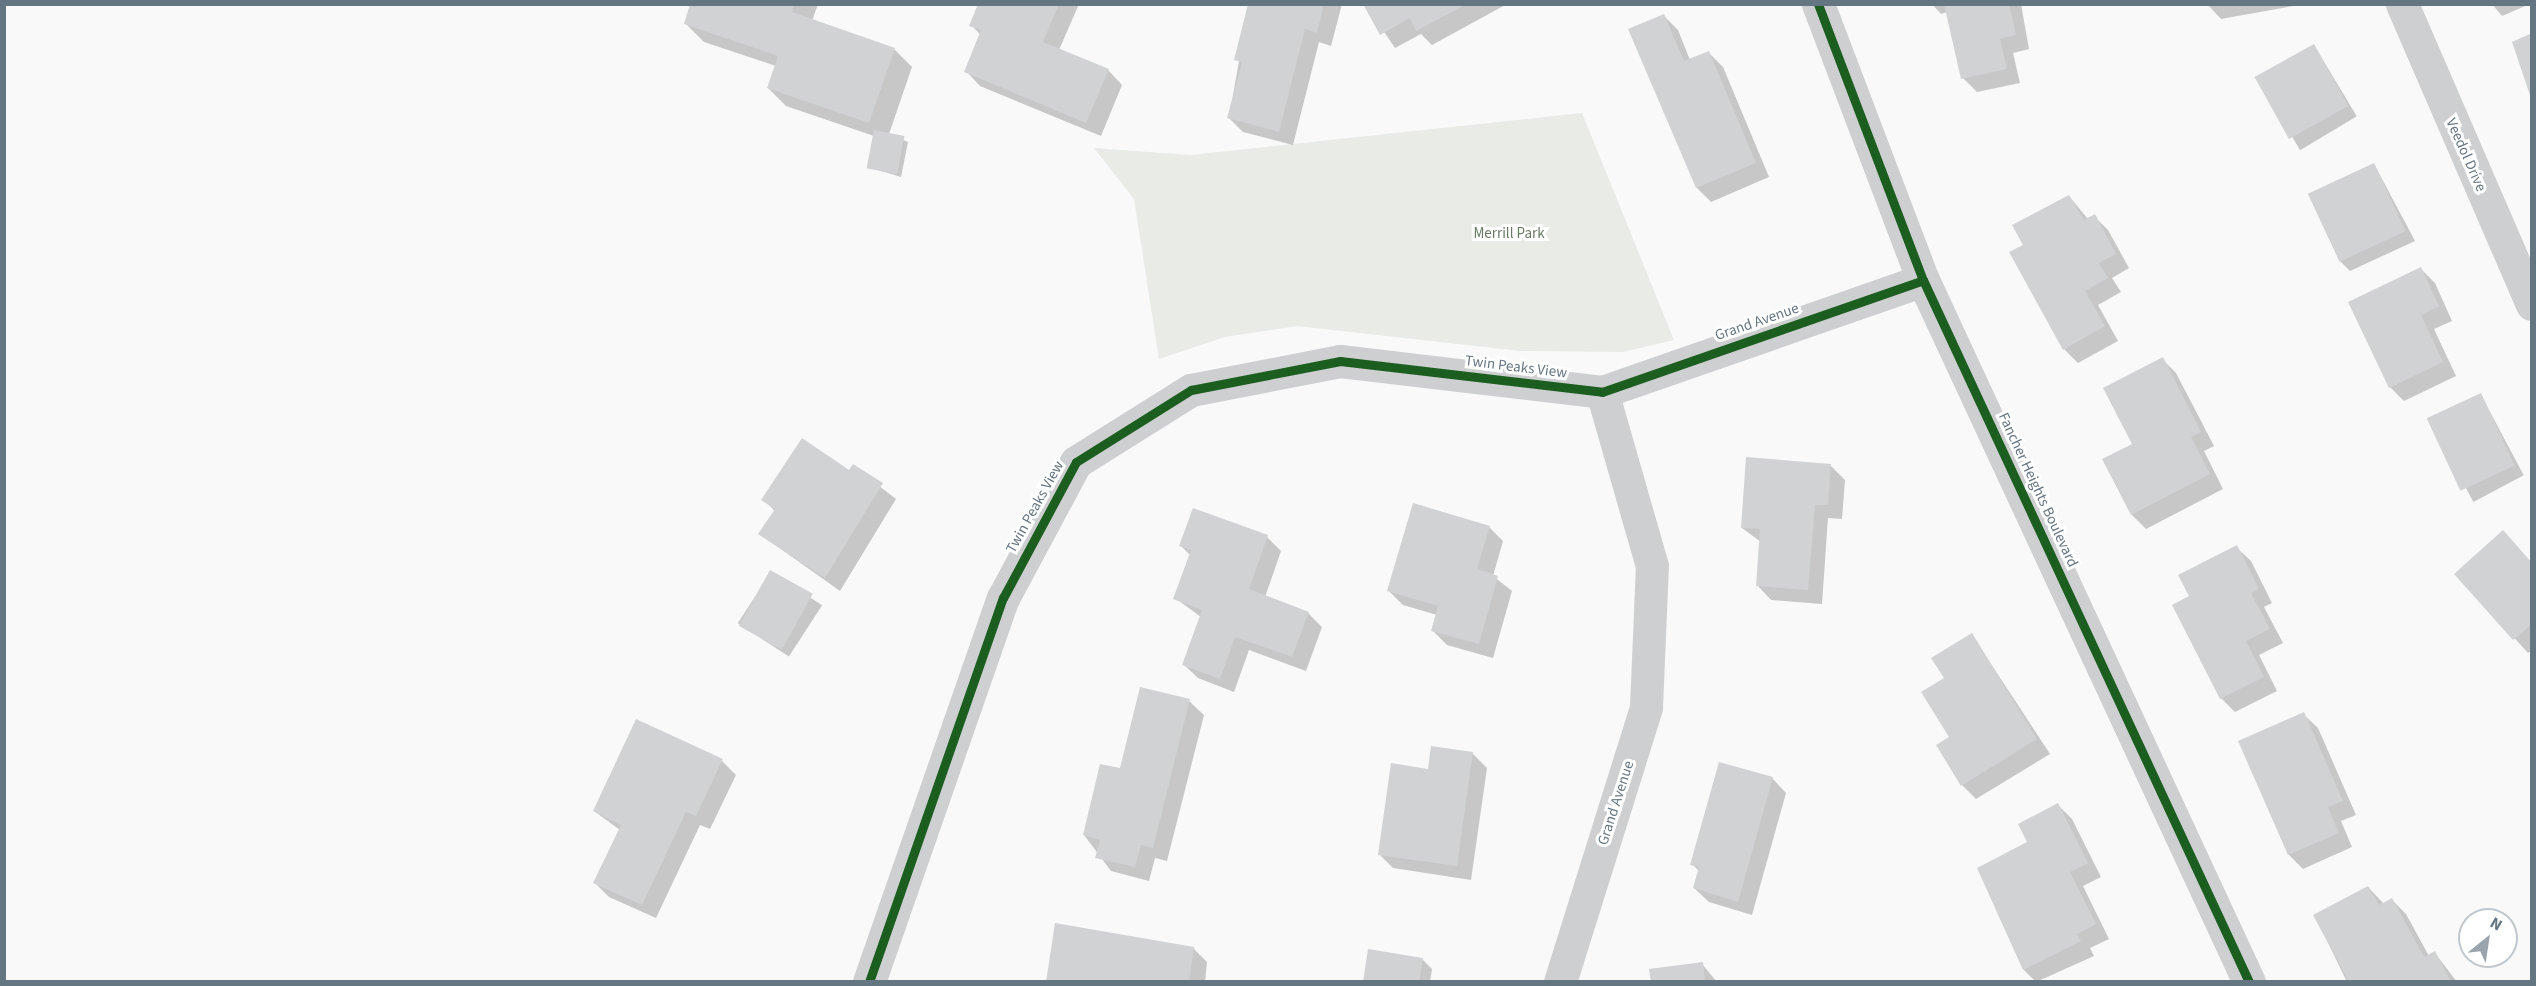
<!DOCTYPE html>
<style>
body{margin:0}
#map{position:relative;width:2536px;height:986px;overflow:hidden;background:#f9f9f9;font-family:"Source Sans 3",sans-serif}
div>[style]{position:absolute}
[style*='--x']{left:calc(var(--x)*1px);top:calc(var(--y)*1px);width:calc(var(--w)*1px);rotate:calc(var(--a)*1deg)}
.green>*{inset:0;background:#e8ebe6}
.shadow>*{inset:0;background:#0003;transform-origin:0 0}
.building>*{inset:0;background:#d0d2d3;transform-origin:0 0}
.minor>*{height:33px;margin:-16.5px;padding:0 16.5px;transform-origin:16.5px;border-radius:16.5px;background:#cecfd0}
.tertiary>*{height:33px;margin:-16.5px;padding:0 16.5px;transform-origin:16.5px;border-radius:16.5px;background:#cecfd0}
.cycleway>*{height:9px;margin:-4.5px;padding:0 4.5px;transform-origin:4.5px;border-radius:4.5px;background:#1b5e20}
span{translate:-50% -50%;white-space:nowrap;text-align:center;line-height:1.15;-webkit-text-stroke:6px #fff;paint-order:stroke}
.street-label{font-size:15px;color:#657683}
.park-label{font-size:15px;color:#687a64}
.frame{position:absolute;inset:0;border:6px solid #657683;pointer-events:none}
.north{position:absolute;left:2458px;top:908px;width:60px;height:60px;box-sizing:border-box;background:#fff;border:2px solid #c1c8cd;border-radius:50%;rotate:30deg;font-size:16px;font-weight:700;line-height:24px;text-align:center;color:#657683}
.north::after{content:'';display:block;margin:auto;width:21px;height:27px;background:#99a4ac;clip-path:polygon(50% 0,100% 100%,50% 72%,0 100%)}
</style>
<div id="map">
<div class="green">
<div style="clip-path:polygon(1582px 113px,1674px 340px,1623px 352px,1520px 351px,1297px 326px,1225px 337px,1159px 359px,1134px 199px,1094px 148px,1190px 155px)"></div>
</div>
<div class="shadow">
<div style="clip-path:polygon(692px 4px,818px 4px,812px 21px,894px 49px,912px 67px,889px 134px,908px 142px,901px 177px,868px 167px,874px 136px,786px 106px,768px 88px,776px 66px,704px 42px,686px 24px)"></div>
<div style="clip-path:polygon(980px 4px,1079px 4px,1059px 50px,1108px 70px,1122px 85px,1101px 136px,980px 86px,966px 71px,981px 35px,971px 25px)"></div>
<div style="clip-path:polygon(1249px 4px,1342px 4px,1331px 46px,1319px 42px,1293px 145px,1243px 132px,1229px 118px)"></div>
<div style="clip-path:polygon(1365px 4px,1507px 4px,1432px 45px,1421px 34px,1395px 48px)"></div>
<div style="clip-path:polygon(1932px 4px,2021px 4px,2029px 49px,2013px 53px,2020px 83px,1977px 92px,1963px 78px,1947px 12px,1941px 14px)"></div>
<div style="clip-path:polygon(2207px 4px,2304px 4px,2221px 19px)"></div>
<div style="clip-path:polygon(2492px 4px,2530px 4px,2502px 16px)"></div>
<div style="clip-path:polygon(1664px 16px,1678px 30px,1690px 60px,1708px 52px,1723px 67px,1769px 177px,1711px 202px,1697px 188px)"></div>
<div style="left:2314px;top:45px;width:83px;height:66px;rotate:59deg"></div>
<div style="clip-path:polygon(2374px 164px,2415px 241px,2350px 271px,2340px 261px)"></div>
<div style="clip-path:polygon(2069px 196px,2088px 219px,2094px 216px,2108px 230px,2129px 268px,2112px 278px,2121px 292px,2098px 305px,2118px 341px,2078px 363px,2064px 349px,2025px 245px)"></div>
<div style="clip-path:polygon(2421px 269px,2435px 283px,2452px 321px,2434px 329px,2456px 376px,2404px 401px,2390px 387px)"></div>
<div style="clip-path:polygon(2162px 359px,2176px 373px,2214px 446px,2204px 451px,2223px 489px,2146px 529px,2132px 515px,2104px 460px,2134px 444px)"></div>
<div style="left:2481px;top:395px;width:91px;height:57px;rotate:62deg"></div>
<div style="clip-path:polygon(853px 466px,896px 499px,840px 591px,760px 534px,775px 511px,763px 499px,850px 472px)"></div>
<div style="clip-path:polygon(1831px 466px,1845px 480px,1842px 519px,1828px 518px,1822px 604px,1771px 600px,1757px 585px,1761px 542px,1742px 528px)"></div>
<div style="clip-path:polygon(1489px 527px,1503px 541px,1493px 576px,1512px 591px,1493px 658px,1447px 645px,1433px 631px,1437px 615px,1403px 605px,1389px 591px)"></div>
<div style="clip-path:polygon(1267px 537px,1281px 551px,1265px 597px,1308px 613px,1322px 627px,1306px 671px,1249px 650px,1234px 692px,1198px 678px,1183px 664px,1201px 617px,1175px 598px,1190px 555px,1181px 546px)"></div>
<div style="clip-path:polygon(2236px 547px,2251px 561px,2272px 603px,2264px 607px,2283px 643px,2259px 655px,2277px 691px,2235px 712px,2221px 698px)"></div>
<div style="clip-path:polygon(2532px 563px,2532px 650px,2528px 653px,2456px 574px)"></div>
<div style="left:771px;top:572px;width:61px;height:61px;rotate:33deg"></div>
<div style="clip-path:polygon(1972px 635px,2050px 754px,1976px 799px,1962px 785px,1946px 679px)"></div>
<div style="clip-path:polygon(1189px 701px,1204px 715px,1167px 861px,1155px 858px,1149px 881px,1111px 871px,1084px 835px,1121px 770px)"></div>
<div style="clip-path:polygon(2303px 714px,2318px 728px,2356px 815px,2341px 821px,2352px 847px,2303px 869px,2289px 855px)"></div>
<div style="clip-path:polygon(1473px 754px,1487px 768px,1471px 880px,1393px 868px,1379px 854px,1429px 770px)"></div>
<div style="clip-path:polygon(722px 761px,736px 775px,710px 829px,700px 825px,656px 918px,609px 897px,595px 883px,620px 830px,594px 811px)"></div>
<div style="clip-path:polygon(1772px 778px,1786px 793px,1752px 915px,1709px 902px,1694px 888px,1699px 871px,1692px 864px)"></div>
<div style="clip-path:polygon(2058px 805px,2072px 819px,2101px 877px,2083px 886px,2109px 939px,2090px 948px,2094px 956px,2036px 982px,2024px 970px,2029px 843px)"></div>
<div style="clip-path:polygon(2368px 887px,2384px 904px,2392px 900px,2406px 914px,2429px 956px,2435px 953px,2457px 982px,2347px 982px,2315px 916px)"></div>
<div style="clip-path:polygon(1193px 948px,1207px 962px,1205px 982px,1048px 982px)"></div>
<div style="clip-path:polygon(1422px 959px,1432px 969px,1430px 982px,1364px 982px)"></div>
<div style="clip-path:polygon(1702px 964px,1717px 982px,1652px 982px)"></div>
</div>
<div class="building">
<div style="clip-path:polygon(690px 4px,794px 4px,792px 12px,895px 48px,869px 123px,767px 88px,778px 56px,684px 24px)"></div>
<div style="clip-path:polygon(978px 4px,1059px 4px,1043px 42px,1109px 69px,1086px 123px,964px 72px,981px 30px,969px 26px)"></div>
<div style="clip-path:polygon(1248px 4px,1324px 4px,1317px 33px,1305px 29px,1279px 132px,1227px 118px,1242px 62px,1234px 60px)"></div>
<div style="clip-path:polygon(1363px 4px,1467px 4px,1416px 31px,1410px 18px,1380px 35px)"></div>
<div style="clip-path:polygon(1944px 4px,2009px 4px,2016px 35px,2000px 39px,2007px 69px,1961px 79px)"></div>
<div style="clip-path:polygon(1664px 14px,1684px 61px,1709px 51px,1756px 163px,1696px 188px,1628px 29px)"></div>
<div style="clip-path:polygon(2532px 33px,2532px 101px,2512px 42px)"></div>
<div style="left:2314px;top:44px;width:71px;height:68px;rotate:61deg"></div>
<div style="left:874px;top:130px;width:31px;height:39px;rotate:11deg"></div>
<div style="left:2374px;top:163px;width:75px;height:73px;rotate:65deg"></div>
<div style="clip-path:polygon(2069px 195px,2084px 220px,2095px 214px,2116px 254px,2099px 263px,2108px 278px,2085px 291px,2105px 326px,2063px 350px,2009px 252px,2023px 245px,2012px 225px)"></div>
<div style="clip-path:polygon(2421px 267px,2439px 306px,2421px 315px,2443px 362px,2389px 388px,2348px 302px)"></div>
<div style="clip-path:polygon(2163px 357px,2201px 432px,2191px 437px,2210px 474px,2131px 515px,2102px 459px,2132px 444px,2103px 388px)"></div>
<div style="left:2481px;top:393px;width:80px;height:60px;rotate:65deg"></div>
<div style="clip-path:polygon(802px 438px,849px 470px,853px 464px,883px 483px,825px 578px,758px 534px,775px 509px,761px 500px)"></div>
<div style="clip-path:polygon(1746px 457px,1831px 464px,1828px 505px,1815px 505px,1808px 590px,1756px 586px,1760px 529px,1741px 528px)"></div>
<div style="clip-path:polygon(1413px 503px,1490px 526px,1477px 569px,1498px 576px,1479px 644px,1431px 631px,1438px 606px,1387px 591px)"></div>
<div style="clip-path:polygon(1193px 508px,1268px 535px,1249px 589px,1309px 612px,1292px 657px,1235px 637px,1220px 679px,1182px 665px,1202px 610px,1173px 599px,1191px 550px,1179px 546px)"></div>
<div style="clip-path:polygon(2503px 530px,2532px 563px,2532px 624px,2513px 640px,2454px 574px)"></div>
<div style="clip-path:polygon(2237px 545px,2259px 589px,2251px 593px,2270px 629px,2246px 641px,2264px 677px,2220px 699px,2172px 605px,2189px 596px,2178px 575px)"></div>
<div style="left:770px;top:570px;width:49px;height:64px;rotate:29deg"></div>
<div style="clip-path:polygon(1972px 633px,2037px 739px,1961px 786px,1936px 745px,1949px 737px,1921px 692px,1944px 678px,1931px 658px)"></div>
<div style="clip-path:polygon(1140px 687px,1190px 699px,1153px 848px,1141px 845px,1135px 867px,1095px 858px,1100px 840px,1083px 835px,1100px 764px,1120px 768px)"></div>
<div style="clip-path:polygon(2304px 712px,2343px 801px,2328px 807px,2339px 833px,2288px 855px,2238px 741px)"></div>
<div style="clip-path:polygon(636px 719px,723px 759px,696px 816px,686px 812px,642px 905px,593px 883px,621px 825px,593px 811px)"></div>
<div style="clip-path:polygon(1431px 746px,1473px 752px,1457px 866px,1378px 855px,1391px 763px,1428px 769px)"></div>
<div style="clip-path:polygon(1719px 762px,1773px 777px,1738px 902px,1693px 888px,1699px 867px,1690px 865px)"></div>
<div style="clip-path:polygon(2058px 803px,2088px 863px,2070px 872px,2096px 924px,2077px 934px,2081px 941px,2023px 970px,1977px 868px,2027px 842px,2018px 824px)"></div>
<div style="clip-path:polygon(2368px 886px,2379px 905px,2392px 898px,2424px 957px,2435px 951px,2451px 982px,2349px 982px,2313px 915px)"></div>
<div style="clip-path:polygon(1055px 923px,1194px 947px,1189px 982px,1046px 982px)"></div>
<div style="clip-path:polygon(1368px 949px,1423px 958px,1419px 982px,1363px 982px)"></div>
<div style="clip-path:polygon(1703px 962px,1705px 982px,1651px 982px,1649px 969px)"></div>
</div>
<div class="minor">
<div style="--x:2402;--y:4;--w:327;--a:66.6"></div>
<div style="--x:869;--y:982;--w:407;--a:-70.8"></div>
<div style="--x:1003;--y:598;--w:154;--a:-61.8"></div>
<div style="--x:1076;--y:462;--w:136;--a:-32.1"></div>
<div style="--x:1191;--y:390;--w:152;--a:-11"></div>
<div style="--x:1340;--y:361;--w:264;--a:6.7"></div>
<div style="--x:1602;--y:392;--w:340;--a:-19.2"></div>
<div style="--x:1560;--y:982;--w:288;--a:-72.6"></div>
<div style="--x:1646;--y:707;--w:141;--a:-87.6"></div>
<div style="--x:1652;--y:566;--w:181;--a:-106"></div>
</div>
<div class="tertiary">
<div style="--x:1818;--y:4;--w:295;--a:69.2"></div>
<div style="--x:1923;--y:280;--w:774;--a:65.09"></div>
</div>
<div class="cycleway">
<div style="--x:1818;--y:4;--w:295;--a:69.2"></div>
<div style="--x:1923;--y:280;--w:774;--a:65.09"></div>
<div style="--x:869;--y:982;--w:407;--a:-70.8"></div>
<div style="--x:1003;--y:598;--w:154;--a:-61.8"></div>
<div style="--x:1076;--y:462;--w:136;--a:-32.1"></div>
<div style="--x:1191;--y:390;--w:152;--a:-11"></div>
<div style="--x:1340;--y:361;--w:264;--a:6.7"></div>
<div style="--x:1602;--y:392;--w:340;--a:-19.2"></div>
</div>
<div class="street-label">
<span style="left:2466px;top:155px;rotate:66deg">Veedol Drive</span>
<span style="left:1757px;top:322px;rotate:-19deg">Grand Avenue</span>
<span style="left:1516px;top:367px;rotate:7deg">Twin Peaks View</span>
<span style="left:2038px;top:490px;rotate:65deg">Fancher Heights Boulevard</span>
<span style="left:1035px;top:507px;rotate:-61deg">Twin Peaks View</span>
<span style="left:1616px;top:803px;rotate:-72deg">Grand Avenue</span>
</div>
<div class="park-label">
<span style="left:1509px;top:234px">Merrill Park</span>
</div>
<div class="frame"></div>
<div class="north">N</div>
</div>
